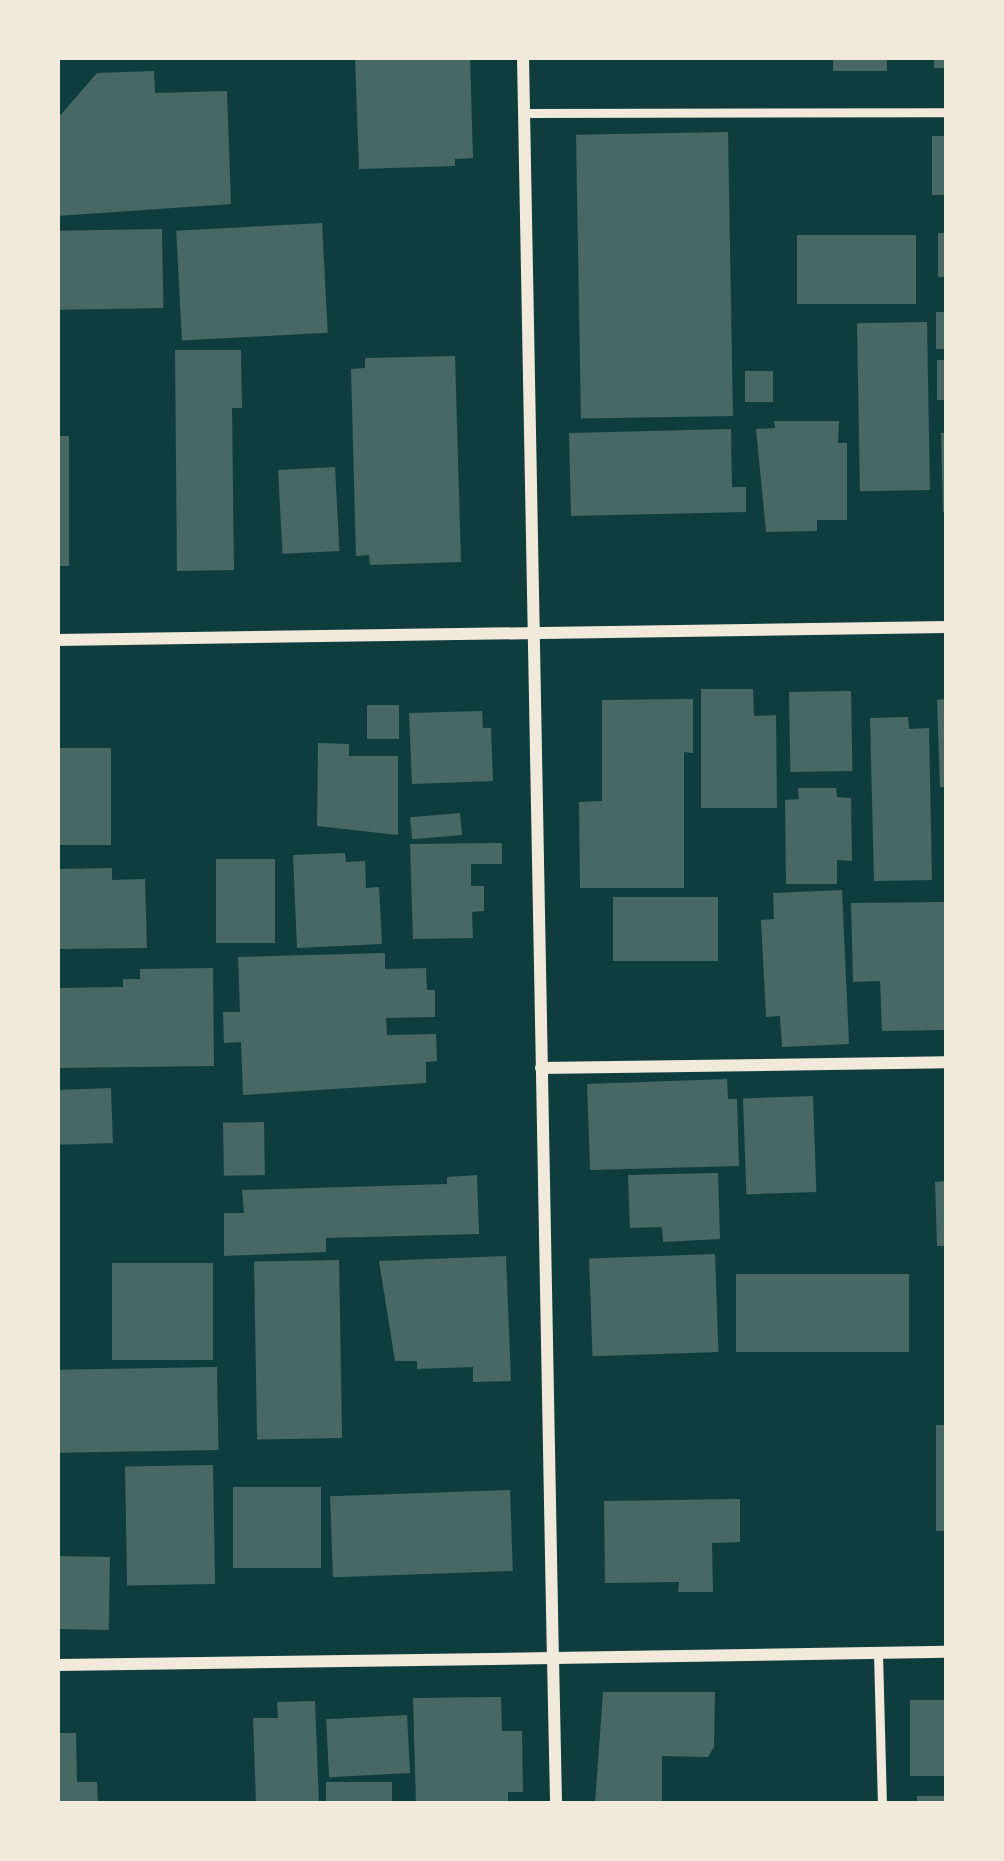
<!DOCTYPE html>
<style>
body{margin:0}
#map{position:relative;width:1004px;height:1861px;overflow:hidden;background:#0f3d3e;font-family:"Titillium Web",sans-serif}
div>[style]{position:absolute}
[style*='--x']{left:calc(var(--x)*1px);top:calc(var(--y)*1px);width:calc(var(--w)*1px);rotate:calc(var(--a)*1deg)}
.building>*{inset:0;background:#486865;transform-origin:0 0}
.service>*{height:9px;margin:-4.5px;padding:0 4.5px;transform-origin:4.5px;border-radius:4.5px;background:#f1e9da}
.minor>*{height:12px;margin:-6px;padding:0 6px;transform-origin:6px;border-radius:6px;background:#f1e9da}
span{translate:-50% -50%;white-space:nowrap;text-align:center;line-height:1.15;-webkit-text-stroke:12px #f1e9da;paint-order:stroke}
.frame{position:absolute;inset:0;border:60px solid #f1e9da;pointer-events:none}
</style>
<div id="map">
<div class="building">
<div style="clip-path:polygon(355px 57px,470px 57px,473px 158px,455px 159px,455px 166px,359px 169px)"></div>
<div style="left:833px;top:57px;width:54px;height:14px"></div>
<div style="left:934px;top:57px;width:13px;height:11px"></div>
<div style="clip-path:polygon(154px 71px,155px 93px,227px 91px,231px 204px,57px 216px,57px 119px,97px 73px)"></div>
<div style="left:728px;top:132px;width:284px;height:152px;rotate:89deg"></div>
<div style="left:932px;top:136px;width:15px;height:59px"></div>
<div style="left:322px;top:223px;width:110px;height:146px;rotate:87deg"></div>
<div style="left:162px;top:229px;width:79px;height:105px;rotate:89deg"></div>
<div style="left:938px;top:233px;width:9px;height:44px"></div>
<div style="left:797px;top:235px;width:119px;height:69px"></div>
<div style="left:947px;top:312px;width:37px;height:11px;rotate:90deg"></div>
<div style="left:927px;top:322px;width:168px;height:70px;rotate:89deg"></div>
<div style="clip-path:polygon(175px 350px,241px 350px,242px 408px,232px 408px,234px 570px,177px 571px)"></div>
<div style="clip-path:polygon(455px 356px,461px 562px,370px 565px,369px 555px,356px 556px,351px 369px,365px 368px,365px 358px)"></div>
<div style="left:947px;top:360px;width:40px;height:10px;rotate:90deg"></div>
<div style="left:745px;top:371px;width:28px;height:31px"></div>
<div style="clip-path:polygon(774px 421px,839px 421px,838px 443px,847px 443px,847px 520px,817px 520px,817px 531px,766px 532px,756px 429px,775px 428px)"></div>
<div style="clip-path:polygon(731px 429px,732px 487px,746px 487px,746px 512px,571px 516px,569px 433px)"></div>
<div style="clip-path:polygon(941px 433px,947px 433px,947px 512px,943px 512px)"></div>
<div style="left:57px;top:436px;width:12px;height:130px"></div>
<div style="left:335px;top:467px;width:84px;height:57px;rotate:87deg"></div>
<div style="clip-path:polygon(701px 689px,753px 689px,754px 716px,776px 715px,777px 808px,701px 808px)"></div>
<div style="left:851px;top:691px;width:80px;height:62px;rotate:89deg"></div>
<div style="clip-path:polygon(693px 699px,693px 753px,684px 752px,684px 888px,580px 888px,579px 802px,602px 801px,602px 700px)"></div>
<div style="clip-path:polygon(947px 699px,947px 787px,940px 787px,937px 700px)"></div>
<div style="left:399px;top:705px;width:34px;height:32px;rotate:90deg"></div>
<div style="clip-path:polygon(482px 711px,483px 728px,491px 728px,493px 781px,412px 784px,409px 713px)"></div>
<div style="clip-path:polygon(908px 717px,909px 729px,929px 728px,932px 880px,874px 881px,870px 718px)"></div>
<div style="clip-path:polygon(318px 743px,349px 744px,349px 756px,398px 756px,398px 835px,317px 826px)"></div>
<div style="left:57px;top:748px;width:54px;height:97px"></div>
<div style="clip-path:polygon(798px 788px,836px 788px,837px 797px,851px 798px,852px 861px,837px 860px,837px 884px,786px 884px,785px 800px,799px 799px)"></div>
<div style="left:460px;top:813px;width:22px;height:50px;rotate:85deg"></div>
<div style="clip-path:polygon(502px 843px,502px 864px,471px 864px,471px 886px,484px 886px,484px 911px,472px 912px,473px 938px,413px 939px,410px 844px)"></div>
<div style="clip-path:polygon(345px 853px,346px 862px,365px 861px,366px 888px,379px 887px,382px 944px,297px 948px,293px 855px)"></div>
<div style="left:216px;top:859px;width:59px;height:84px"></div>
<div style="clip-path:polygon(112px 868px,112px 880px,145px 879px,147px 948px,57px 949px,57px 869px)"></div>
<div style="clip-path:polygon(842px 890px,849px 1044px,782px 1047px,780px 1016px,766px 1017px,761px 920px,774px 919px,773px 893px)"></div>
<div style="left:613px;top:897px;width:105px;height:64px"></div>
<div style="clip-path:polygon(947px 902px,947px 1030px,882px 1031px,880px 981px,853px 982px,851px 903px)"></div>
<div style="clip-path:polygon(385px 953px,385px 969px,426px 968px,427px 990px,435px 990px,435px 1017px,386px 1018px,387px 1035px,436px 1034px,437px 1061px,426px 1062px,426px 1083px,243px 1095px,241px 1042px,224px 1043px,223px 1012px,240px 1012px,238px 957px)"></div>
<div style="clip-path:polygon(213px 968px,214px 1066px,57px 1068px,57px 988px,123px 987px,123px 979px,140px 979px,140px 969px)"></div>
<div style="clip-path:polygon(727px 1079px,728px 1099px,737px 1099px,739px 1166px,590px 1170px,587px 1084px)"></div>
<div style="left:111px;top:1088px;width:55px;height:54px;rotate:88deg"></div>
<div style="left:813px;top:1096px;width:96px;height:70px;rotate:88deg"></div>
<div style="left:264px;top:1122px;width:53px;height:41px;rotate:89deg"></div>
<div style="clip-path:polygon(718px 1173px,720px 1239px,663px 1242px,662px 1227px,630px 1228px,628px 1175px)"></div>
<div style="clip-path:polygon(477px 1175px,479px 1234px,326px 1238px,326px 1252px,224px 1256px,224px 1213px,244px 1213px,242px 1190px,447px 1184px,447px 1177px)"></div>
<div style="clip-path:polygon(947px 1181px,947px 1246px,937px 1246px,935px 1182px)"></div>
<div style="left:715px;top:1254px;width:98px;height:126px;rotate:88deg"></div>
<div style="clip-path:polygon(506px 1256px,511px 1381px,473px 1382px,473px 1367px,417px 1369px,417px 1361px,395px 1361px,379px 1261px)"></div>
<div style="left:339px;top:1260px;width:178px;height:85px;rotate:89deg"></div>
<div style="left:112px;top:1263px;width:101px;height:97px"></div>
<div style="left:909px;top:1274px;width:78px;height:173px;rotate:90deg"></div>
<div style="left:217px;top:1367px;width:83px;height:160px;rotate:89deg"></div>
<div style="left:936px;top:1425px;width:11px;height:106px"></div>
<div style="left:213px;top:1465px;width:119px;height:88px;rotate:89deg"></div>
<div style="left:233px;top:1487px;width:88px;height:81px"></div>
<div style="left:510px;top:1490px;width:81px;height:180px;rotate:88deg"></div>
<div style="clip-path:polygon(740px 1499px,740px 1542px,712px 1543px,713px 1592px,678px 1592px,679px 1582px,605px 1583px,604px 1501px)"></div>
<div style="left:58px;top:1556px;width:52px;height:73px;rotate:1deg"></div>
<div style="clip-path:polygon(603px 1692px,715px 1692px,714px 1747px,708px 1757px,662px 1756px,662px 1804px,595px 1804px)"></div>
<div style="clip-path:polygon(501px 1697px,502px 1731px,522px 1731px,523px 1792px,508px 1792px,508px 1804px,416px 1804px,413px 1698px)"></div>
<div style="left:947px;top:1700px;width:76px;height:37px;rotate:90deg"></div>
<div style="clip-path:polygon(315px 1701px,319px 1804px,256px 1804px,253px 1718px,278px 1718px,277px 1702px)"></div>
<div style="left:407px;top:1715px;width:58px;height:81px;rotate:87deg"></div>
<div style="clip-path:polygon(57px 1733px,76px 1733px,77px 1782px,97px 1782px,98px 1803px,57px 1804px)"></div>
<div style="left:326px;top:1782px;width:66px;height:22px"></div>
<div style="left:917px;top:1796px;width:30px;height:8px"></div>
</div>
<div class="service">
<div style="--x:524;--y:113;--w:423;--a:-0.1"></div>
<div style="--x:878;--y:1653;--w:151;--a:88.5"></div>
</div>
<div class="minor">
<div style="--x:523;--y:57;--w:1601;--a:88.93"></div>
<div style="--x:553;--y:1658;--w:394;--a:-0.9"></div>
<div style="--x:57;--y:640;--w:890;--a:-0.84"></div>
<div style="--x:541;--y:1068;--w:406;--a:-0.8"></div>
<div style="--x:57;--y:1665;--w:496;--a:-0.8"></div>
<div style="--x:553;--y:1658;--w:146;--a:88.8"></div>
</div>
<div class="frame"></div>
</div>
